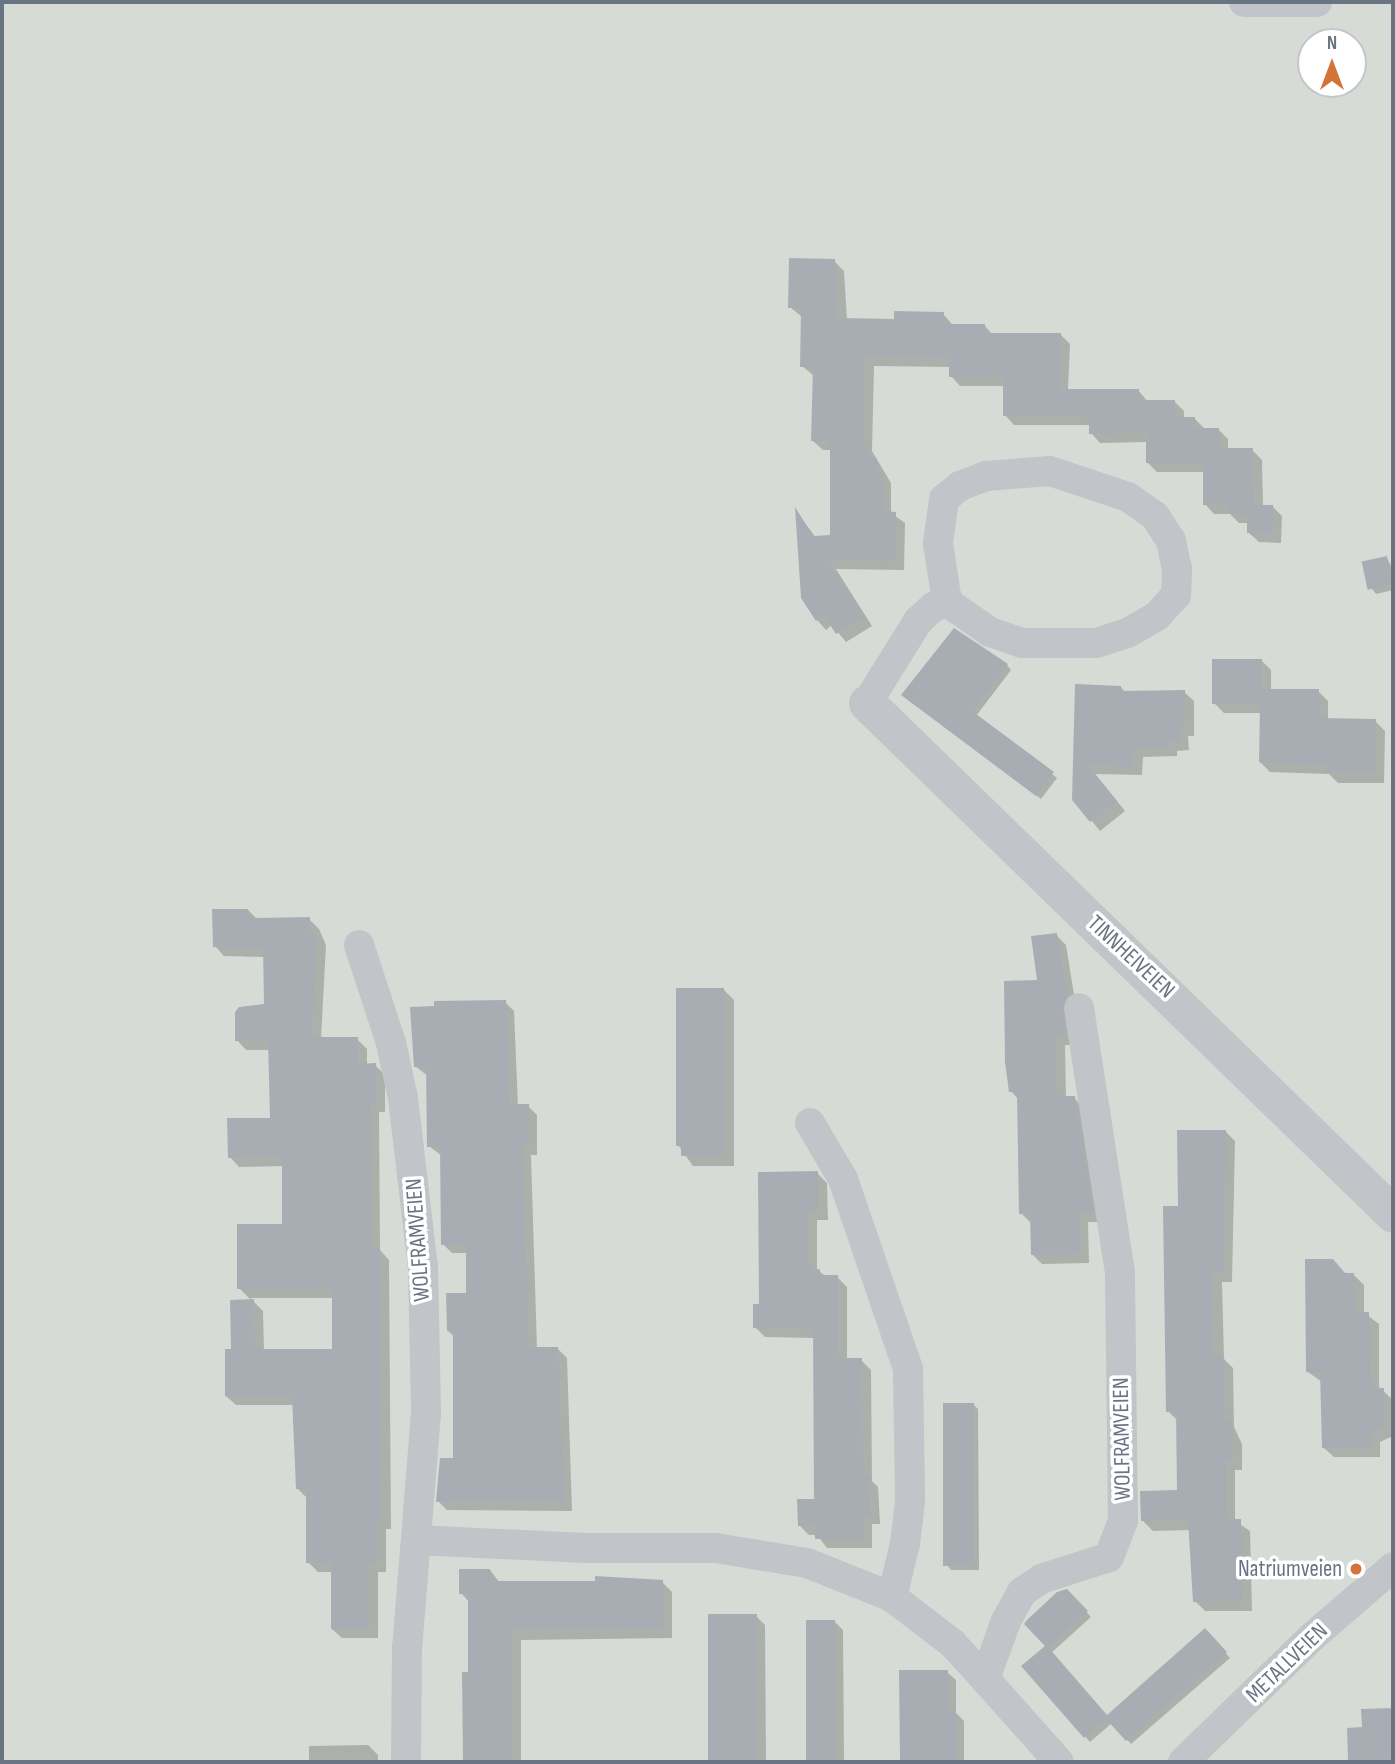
<!DOCTYPE html>
<style>
body{margin:0}
#map{position:relative;width:1395px;height:1764px;overflow:hidden;background:#f7f8f5;font-family:"Sofia Sans Condensed",sans-serif}
div>[style]{position:absolute}
[style*='--x']{left:calc(var(--x)*1px);top:calc(var(--y)*1px);width:calc(var(--w)*1px);rotate:calc(var(--a)*1deg)}
.green>*{inset:0;background:#d6dcd5}
.shadow>*{inset:0;background:#0003}
.building>*{inset:0;background:#a8adb4;transform-origin:0 0}
.minor>*{height:30px;margin:-15px;padding:0 15px;transform-origin:15px;border-radius:15px;background:#c1c4c8}
.tertiary>*{height:37px;margin:-18.5px;padding:0 18.5px;transform-origin:18.5px;border-radius:18.5px;background:#c1c4c8}
.dots>*{width:19px;height:19px;translate:-50% -50%;box-sizing:border-box;border:4px solid #fff;border-radius:50%}
span{translate:-50% -50%;white-space:nowrap;text-align:center;line-height:1.15;-webkit-text-stroke:7px #fff;paint-order:stroke}
.street-label{font-size:23px;color:#697483}
.poi-label{font-size:23px;color:#697483}
.right{translate:-100% -50%;text-align:right}
.frame{position:absolute;inset:0;border:4px solid #697483;pointer-events:none}
.north{position:absolute;left:1297px;top:28px;width:70px;height:70px;box-sizing:border-box;background:#fff;border:2px solid #c3c7cd;border-radius:50%;rotate:0deg;font-size:19px;font-weight:700;line-height:28px;text-align:center;color:#697483}
.north::after{content:'';display:block;margin:auto;width:24px;height:32px;background:#d37239;clip-path:polygon(50% 0,100% 100%,50% 72%,0 100%)}
</style>
<div id="map">
<div class="green">
<div style="clip-path:polygon(evenodd,2px 2px,1393px 2px,1393px 1762px,2px 1762px,2px 2px,1311px 42px,1353px 42px,1353px 84px,1311px 84px,1311px 42px)"></div>
</div>
<div class="shadow">
<div style="clip-path:polygon(834px 261px,844px 271px,847px 320px,895px 321px,943px 314px,953px 325px,984px 325px,993px 335px,1061px 335px,1070px 344px,1068px 390px,1138px 390px,1148px 402px,1175px 402px,1184px 411px,1184px 419px,1195px 419px,1205px 429px,1218px 429px,1228px 439px,1228px 450px,1252px 450px,1262px 460px,1263px 506px,1272px 506px,1282px 516px,1281px 543px,1259px 542px,1249px 533px,1249px 523px,1239px 523px,1230px 514px,1214px 514px,1205px 504px,1205px 472px,1157px 472px,1147px 462px,1147px 442px,1100px 443px,1091px 433px,1091px 425px,1014px 425px,1005px 415px,1005px 386px,960px 386px,951px 376px,951px 367px,874px 366px,872px 451px,891px 483px,891px 513px,905px 523px,904px 570px,836px 569px,872px 626px,846px 642px,832px 625px,826px 630px,817px 620px,797px 512px,816px 538px,832px 537px,832px 450px,823px 450px,813px 441px,814px 376px,802px 366px,802px 317px,790px 307px)"></div>
<div style="clip-path:polygon(1387px 558px,1393px 570px,1393px 590px,1376px 594px,1372px 589px)"></div>
<div style="clip-path:polygon(1261px 660px,1271px 670px,1271px 691px,1318px 691px,1328px 701px,1328px 720px,1375px 721px,1385px 731px,1384px 783px,1338px 783px,1329px 774px,1270px 772px,1260px 762px,1262px 713px,1224px 713px,1214px 703px)"></div>
<div style="clip-path:polygon(1007px 665px,1011px 670px,976px 716px,1057px 778px,1041px 799px,908px 699px)"></div>
<div style="clip-path:polygon(1077px 686px,1121px 687px,1126px 693px,1184px 692px,1194px 701px,1194px 736px,1188px 736px,1189px 750px,1177px 751px,1177px 756px,1143px 757px,1142px 775px,1095px 774px,1125px 811px,1100px 831px,1074px 799px)"></div>
<div style="clip-path:polygon(evenodd,248px 910px,257px 919px,309px 919px,319px 929px,326px 945px,321px 1039px,357px 1039px,367px 1049px,367px 1065px,375px 1065px,385px 1075px,385px 1112px,379px 1112px,380px 1250px,389px 1260px,391px 1529px,386px 1529px,386px 1572px,378px 1572px,378px 1638px,342px 1638px,332px 1629px,332px 1572px,318px 1572px,308px 1562px,308px 1499px,298px 1489px,294px 1405px,236px 1405px,226px 1396px,233px 1351px,252px 1301px,239px 1288px,284px 1226px,283px 1166px,239px 1167px,230px 1157px,271px 1120px,270px 1050px,246px 1050px,237px 1040px,265px 1006px,265px 957px,224px 956px,215px 946px,248px 910px,250px 1298px,334px 1298px,334px 1351px,264px 1351px,263px 1311px,250px 1298px)"></div>
<div style="clip-path:polygon(1056px 935px,1066px 945px,1076px 1007px,1074px 1045px,1065px 1045px,1066px 1098px,1074px 1098px,1084px 1108px,1102px 1222px,1088px 1222px,1089px 1263px,1042px 1264px,1032px 1254px,1031px 1223px,1021px 1213px,1019px 1100px,1011px 1091px,1039px 982px)"></div>
<div style="clip-path:polygon(724px 990px,734px 1000px,734px 1166px,693px 1166px,678px 1145px)"></div>
<div style="clip-path:polygon(505px 1002px,514px 1011px,518px 1106px,528px 1106px,537px 1115px,537px 1155px,531px 1155px,537px 1349px,558px 1349px,567px 1358px,572px 1511px,447px 1510px,438px 1501px,455px 1460px,455px 1337px,448px 1331px,468px 1295px,468px 1253px,452px 1253px,443px 1244px,442px 1156px,429px 1146px,428px 1076px,416px 1067px)"></div>
<div style="clip-path:polygon(1225px 1131px,1235px 1141px,1232px 1282px,1222px 1282px,1224px 1359px,1233px 1368px,1234px 1427px,1242px 1444px,1242px 1470px,1235px 1470px,1235px 1521px,1250px 1531px,1252px 1611px,1205px 1611px,1195px 1601px,1189px 1530px,1153px 1531px,1143px 1521px,1178px 1492px,1178px 1421px,1168px 1411px,1180px 1207px)"></div>
<div style="clip-path:polygon(817px 1173px,827px 1183px,828px 1220px,817px 1220px,817px 1269px,826px 1277px,837px 1277px,847px 1287px,847px 1360px,861px 1360px,871px 1370px,872px 1481px,878px 1487px,880px 1524px,872px 1524px,872px 1548px,827px 1548px,817px 1535px,809px 1535px,799px 1525px,816px 1501px,814px 1338px,765px 1337px,755px 1327px)"></div>
<div style="clip-path:polygon(1345px 1275px,1354px 1275px,1364px 1285px,1364px 1313px,1379px 1324px,1379px 1387px,1393px 1400px,1393px 1436px,1380px 1442px,1380px 1457px,1334px 1457px,1323px 1447px,1322px 1382px,1308px 1372px)"></div>
<div style="clip-path:polygon(973px 1404px,978px 1409px,979px 1570px,951px 1570px,947px 1565px)"></div>
<div style="clip-path:polygon(490px 1570px,500px 1583px,662px 1582px,672px 1592px,672px 1638px,521px 1640px,521px 1762px,465px 1762px,464px 1674px,470px 1674px,470px 1603px,461px 1593px)"></div>
<div style="clip-path:polygon(1067px 1591px,1091px 1617px,1051px 1653px,1107px 1717px,1205px 1631px,1230px 1658px,1131px 1744px,1112px 1723px,1090px 1742px,1024px 1666px,1047px 1647px)"></div>
<div style="clip-path:polygon(756px 1616px,765px 1625px,766px 1762px,711px 1762px,710px 1617px)"></div>
<div style="clip-path:polygon(808px 1622px,835px 1622px,843px 1630px,844px 1762px,809px 1762px)"></div>
<div style="clip-path:polygon(901px 1672px,947px 1672px,956px 1680px,956px 1713px,964px 1721px,964px 1762px,902px 1762px)"></div>
<div style="clip-path:polygon(1393px 1709px,1393px 1762px,1352px 1762px,1364px 1729px,1363px 1710px)"></div>
<div style="clip-path:polygon(368px 1745px,378px 1755px,378px 1762px,309px 1762px,309px 1746px)"></div>
</div>
<div class="building">
<div style="clip-path:polygon(789px 258px,835px 259px,838px 318px,894px 319px,894px 311px,944px 312px,944px 324px,985px 324px,985px 333px,1061px 333px,1059px 389px,1139px 389px,1139px 400px,1175px 400px,1175px 417px,1195px 417px,1195px 428px,1219px 428px,1219px 448px,1253px 448px,1254px 505px,1273px 505px,1273px 534px,1247px 533px,1247px 514px,1228px 514px,1228px 505px,1203px 505px,1203px 463px,1146px 463px,1146px 433px,1089px 434px,1089px 417px,1003px 416px,1003px 377px,949px 377px,949px 358px,865px 357px,863px 445px,869px 445px,869px 458px,877px 458px,877px 472px,883px 472px,883px 511px,896px 512px,895px 561px,828px 560px,864px 616px,836px 634px,824px 615px,816px 621px,801px 598px,795px 507px,813px 536px,830px 535px,830px 441px,811px 441px,813px 367px,800px 367px,801px 308px,788px 308px)"></div>
<div style="left:1387px;top:556px;width:29px;height:26px;rotate:78deg"></div>
<div style="clip-path:polygon(954px 628px,1008px 664px,972px 711px,1054px 772px,1036px 796px,901px 695px)"></div>
<div style="clip-path:polygon(1212px 659px,1262px 659px,1262px 689px,1319px 689px,1319px 718px,1376px 719px,1375px 774px,1326px 773px,1326px 765px,1259px 762px,1260px 704px,1212px 704px)"></div>
<div style="clip-path:polygon(1075px 684px,1121px 686px,1121px 691px,1185px 690px,1185px 727px,1180px 727px,1180px 742px,1168px 742px,1169px 747px,1134px 748px,1133px 767px,1088px 765px,1117px 801px,1090px 822px,1072px 800px)"></div>
<div style="clip-path:polygon(212px 909px,248px 909px,249px 918px,310px 917px,310px 934px,316px 933px,312px 1037px,358px 1037px,358px 1064px,376px 1063px,376px 1103px,370px 1103px,371px 1248px,380px 1248px,381px 1520px,377px 1520px,377px 1563px,369px 1563px,369px 1629px,331px 1629px,331px 1563px,306px 1563px,306px 1489px,296px 1489px,292px 1396px,225px 1396px,225px 1349px,231px 1349px,230px 1300px,254px 1299px,255px 1349px,332px 1349px,332px 1289px,237px 1289px,237px 1224px,282px 1224px,282px 1157px,228px 1158px,227px 1118px,270px 1118px,268px 1041px,235px 1041px,235px 1012px,239px 1007px,264px 1004px,263px 948px,213px 947px)"></div>
<div style="clip-path:polygon(1057px 933px,1067px 996px,1062px 1010px,1066px 1036px,1056px 1036px,1057px 1096px,1075px 1096px,1093px 1213px,1079px 1213px,1080px 1254px,1031px 1255px,1030px 1214px,1019px 1214px,1017px 1092px,1009px 1092px,1005px 1062px,1004px 981px,1037px 980px,1031px 936px)"></div>
<div style="clip-path:polygon(676px 988px,724px 988px,724px 1156px,681px 1156px,681px 1146px,676px 1146px)"></div>
<div style="clip-path:polygon(506px 1000px,510px 1104px,529px 1104px,529px 1146px,522px 1146px,529px 1341px,531px 1347px,558px 1347px,564px 1502px,436px 1502px,440px 1458px,453px 1458px,453px 1331px,447px 1331px,446px 1293px,466px 1293px,466px 1245px,441px 1245px,440px 1147px,427px 1147px,426px 1067px,414px 1067px,410px 1007px,434px 1006px,434px 1001px)"></div>
<div style="clip-path:polygon(1177px 1130px,1226px 1130px,1223px 1272px,1212px 1273px,1214px 1356px,1224px 1356px,1225px 1420px,1230px 1420px,1233px 1432px,1233px 1461px,1226px 1461px,1226px 1519px,1241px 1519px,1242px 1601px,1193px 1602px,1188px 1520px,1141px 1521px,1140px 1491px,1177px 1490px,1176px 1412px,1166px 1412px,1163px 1206px,1178px 1206px)"></div>
<div style="clip-path:polygon(818px 1171px,818px 1211px,807px 1211px,807px 1263px,812px 1263px,812px 1270px,820px 1269px,820px 1275px,838px 1275px,838px 1358px,862px 1358px,863px 1475px,869px 1475px,870px 1515px,863px 1515px,863px 1538px,815px 1539px,815px 1525px,798px 1526px,797px 1499px,814px 1499px,813px 1329px,753px 1328px,753px 1304px,759px 1304px,758px 1172px)"></div>
<div style="clip-path:polygon(1305px 1259px,1333px 1259px,1345px 1273px,1354px 1273px,1355px 1312px,1369px 1312px,1370px 1380px,1374px 1380px,1375px 1388px,1384px 1388px,1384px 1425px,1371px 1432px,1371px 1447px,1322px 1448px,1320px 1372px,1306px 1372px)"></div>
<div style="left:943px;top:1403px;width:31px;height:163px"></div>
<div style="clip-path:polygon(459px 1569px,490px 1569px,491px 1581px,595px 1581px,595px 1576px,663px 1580px,663px 1629px,511px 1630px,512px 1762px,463px 1762px,462px 1672px,468px 1672px,468px 1594px,459px 1594px)"></div>
<div style="clip-path:polygon(1067px 1589px,1088px 1611px,1048px 1647px,1107px 1715px,1205px 1628px,1227px 1652px,1126px 1741px,1106px 1719px,1084px 1738px,1021px 1666px,1045px 1646px,1024px 1624px,1027px 1620px,1057px 1592px)"></div>
<div style="left:757px;top:1614px;width:148px;height:49px;rotate:90deg"></div>
<div style="left:806px;top:1620px;width:29px;height:142px"></div>
<div style="clip-path:polygon(899px 1670px,948px 1670px,948px 1712px,956px 1710px,956px 1762px,900px 1762px)"></div>
<div style="clip-path:polygon(1393px 1708px,1393px 1759px,1348px 1761px,1347px 1728px,1362px 1727px,1361px 1709px)"></div>
</div>
<div class="minor">
<div style="--x:1244;--y:2;--w:73;--a:0"></div>
<div style="--x:1050;--y:471;--w:82;--a:18.4"></div>
<div style="--x:1128;--y:497;--w:33;--a:35"></div>
<div style="--x:1155;--y:516;--w:30;--a:57"></div>
<div style="--x:1171;--y:541;--w:29;--a:78"></div>
<div style="--x:1177;--y:569;--w:26;--a:92"></div>
<div style="--x:1176;--y:595;--w:28;--a:132"></div>
<div style="--x:1157;--y:616;--w:34;--a:150"></div>
<div style="--x:1127;--y:633;--w:33;--a:162"></div>
<div style="--x:1096;--y:643;--w:74;--a:180"></div>
<div style="--x:1022;--y:643;--w:34;--a:-161"></div>
<div style="--x:990;--y:632;--w:52;--a:-145.1"></div>
<div style="--x:947;--y:602;--w:60;--a:-98.7"></div>
<div style="--x:938;--y:543;--w:44;--a:-82.2"></div>
<div style="--x:944;--y:499;--w:21;--a:-39"></div>
<div style="--x:960;--y:486;--w:28;--a:-21"></div>
<div style="--x:986;--y:476;--w:64;--a:-4.5"></div>
<div style="--x:867;--y:703;--w:97;--a:-58.1"></div>
<div style="--x:918;--y:621;--w:21;--a:-43"></div>
<div style="--x:933;--y:607;--w:15;--a:-20"></div>
<div style="--x:359;--y:945;--w:103;--a:71.9"></div>
<div style="--x:391;--y:1043;--w:56;--a:77.7"></div>
<div style="--x:403;--y:1098;--w:171;--a:83.3"></div>
<div style="--x:423;--y:1268;--w:145;--a:88.8"></div>
<div style="--x:426;--y:1413;--w:236;--a:94.6"></div>
<div style="--x:407;--y:1648;--w:114;--a:90.5"></div>
<div style="--x:810;--y:1123;--w:65;--a:59.5"></div>
<div style="--x:843;--y:1179;--w:201;--a:71.1"></div>
<div style="--x:908;--y:1369;--w:132;--a:89.1"></div>
<div style="--x:910;--y:1501;--w:43;--a:96.6"></div>
<div style="--x:905;--y:1544;--w:55;--a:103.8"></div>
<div style="--x:416;--y:1540;--w:170;--a:2.7"></div>
<div style="--x:586;--y:1548;--w:130;--a:0"></div>
<div style="--x:716;--y:1548;--w:92;--a:9.4"></div>
<div style="--x:807;--y:1563;--w:92;--a:21.8"></div>
<div style="--x:892;--y:1597;--w:77;--a:37.6"></div>
<div style="--x:953;--y:1644;--w:47;--a:47.6"></div>
<div style="--x:985;--y:1679;--w:62;--a:-70.1"></div>
<div style="--x:1006;--y:1621;--w:33;--a:-61"></div>
<div style="--x:1022;--y:1592;--w:23;--a:-34"></div>
<div style="--x:1041;--y:1579;--w:71;--a:-17.9"></div>
<div style="--x:1109;--y:1557;--w:39;--a:-69"></div>
<div style="--x:1123;--y:1521;--w:248;--a:-90.7"></div>
<div style="--x:1120;--y:1273;--w:268;--a:-98.8"></div>
<div style="--x:985;--y:1679;--w:111;--a:48.3"></div>
<div style="--x:1183;--y:1762;--w:178;--a:-44.1"></div>
<div style="--x:1311;--y:1638;--w:108;--a:-40.9"></div>
</div>
<div class="tertiary">
<div style="--x:867;--y:703;--w:733;--a:44.17"></div>
</div>
<div class="dots">
<div style="left:1356px;top:1569px;background:#d37239"></div>
</div>
<div class="street-label">
<span style="left:1131px;top:957px;rotate:43deg">TINNHEIVEIEN</span>
<span style="left:418px;top:1240px;rotate:-94deg">WOLFRAMVEIEN</span>
<span style="left:1122px;top:1439px;rotate:-91deg">WOLFRAMVEIEN</span>
<span style="left:1287px;top:1663px;rotate:-44deg">METALLVEIEN</span>
</div>
<div class="poi-label">
<span class="right" style="left:1342px;top:1569px">Natriumveien</span>
</div>
<div class="frame"></div>
<div class="north">N</div>
</div>
